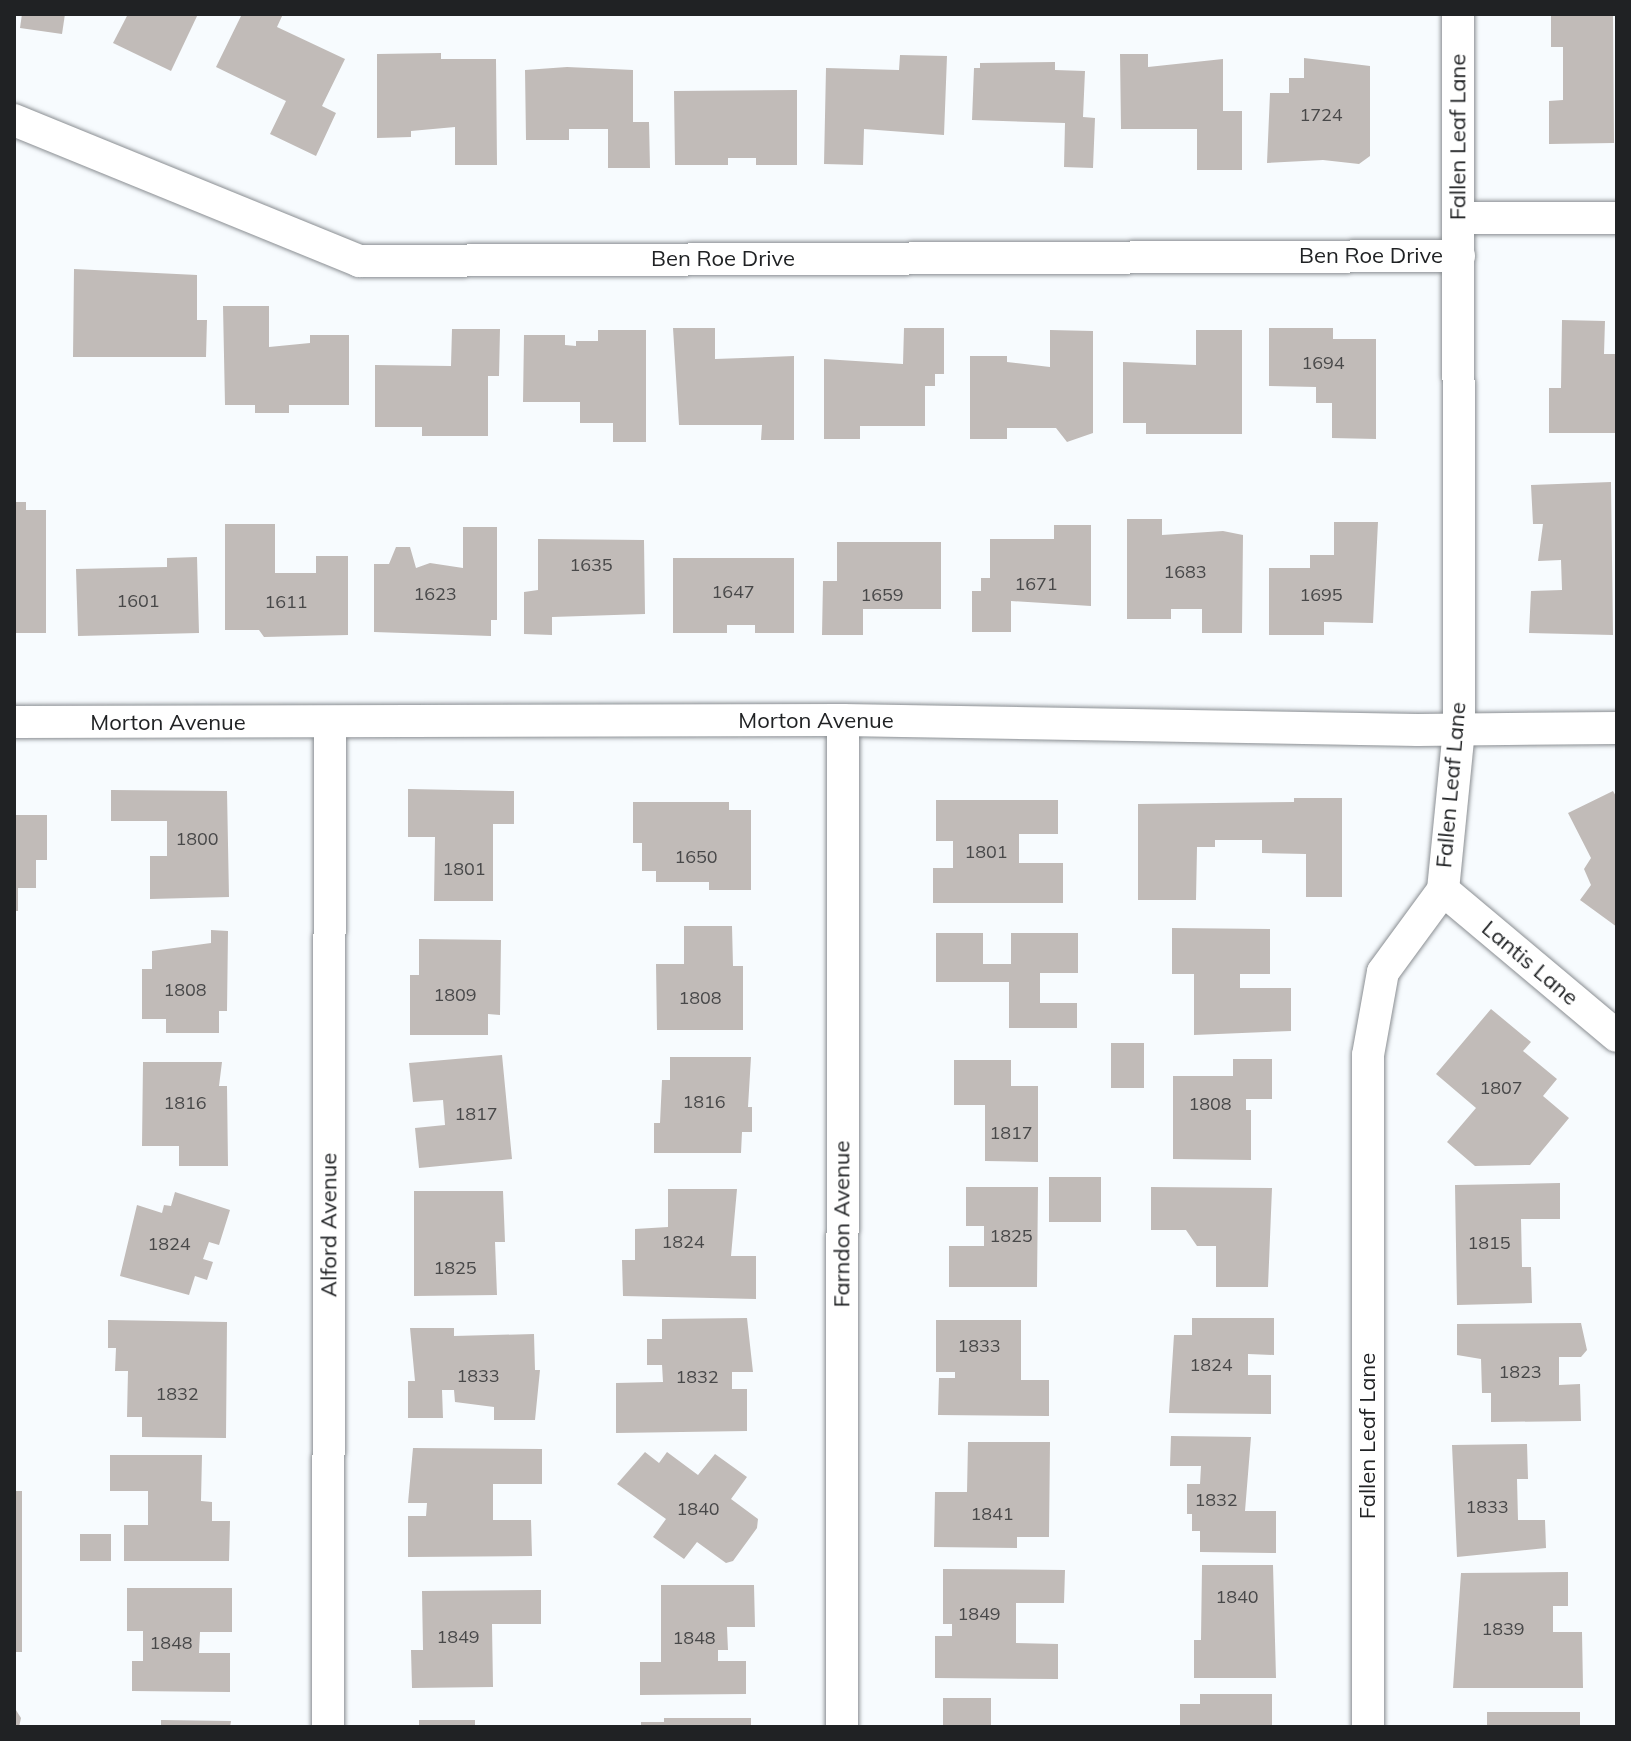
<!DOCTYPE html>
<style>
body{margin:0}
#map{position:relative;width:1631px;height:1741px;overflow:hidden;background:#f7fbfe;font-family:Mulish,sans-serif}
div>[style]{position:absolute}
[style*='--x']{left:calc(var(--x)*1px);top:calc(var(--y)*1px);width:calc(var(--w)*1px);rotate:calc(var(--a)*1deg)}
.building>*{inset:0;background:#c1bbb8;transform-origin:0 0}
.roads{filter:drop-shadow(0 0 2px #8a8e92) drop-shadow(0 0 2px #8a8e92)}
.minor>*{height:32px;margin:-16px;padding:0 16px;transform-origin:16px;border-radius:16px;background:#fff}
span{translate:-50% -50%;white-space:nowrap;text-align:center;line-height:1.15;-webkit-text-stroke:6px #fff;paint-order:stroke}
.number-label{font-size:18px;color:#484849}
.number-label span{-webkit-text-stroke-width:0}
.street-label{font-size:22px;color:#202224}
.frame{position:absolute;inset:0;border:16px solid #202224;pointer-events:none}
</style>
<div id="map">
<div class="building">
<div style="clip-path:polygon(22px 14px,65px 14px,62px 34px,20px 28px)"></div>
<div style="clip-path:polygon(128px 14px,198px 14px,171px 71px,113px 43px)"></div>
<div style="clip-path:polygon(242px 14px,283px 14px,277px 27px,345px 59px,322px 106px,336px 113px,316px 156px,270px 134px,286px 101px,216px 67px)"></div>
<div style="clip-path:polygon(1551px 14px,1613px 14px,1614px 143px,1549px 144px,1549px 101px,1563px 100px,1563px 47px,1551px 47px)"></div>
<div style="clip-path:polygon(441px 53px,441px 59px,496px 59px,497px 165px,455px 165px,455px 127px,411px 131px,411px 137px,377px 138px,377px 54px)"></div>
<div style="clip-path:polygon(1120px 54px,1148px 54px,1148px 67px,1223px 59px,1223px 111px,1242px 111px,1242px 170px,1197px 170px,1197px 129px,1121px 129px)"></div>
<div style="clip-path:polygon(900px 55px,947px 56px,944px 135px,864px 129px,863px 165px,824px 164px,826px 68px,899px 70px)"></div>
<div style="clip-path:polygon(1304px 58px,1370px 66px,1370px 156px,1359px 164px,1323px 160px,1267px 163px,1270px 93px,1289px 93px,1289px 78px,1304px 78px)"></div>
<div style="clip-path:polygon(1055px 62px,1055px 70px,1085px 71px,1083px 117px,1095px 118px,1093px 168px,1064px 167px,1065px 123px,972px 120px,974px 68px,980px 68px,980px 63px)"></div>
<div style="clip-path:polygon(567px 67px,633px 70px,633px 122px,649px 122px,650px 168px,608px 168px,608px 129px,569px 129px,569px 140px,526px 140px,525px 70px)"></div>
<div style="clip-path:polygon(797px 90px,797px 165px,756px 165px,756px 158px,728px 158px,728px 165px,675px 165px,674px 91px)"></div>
<div style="clip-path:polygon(74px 269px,197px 275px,197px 320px,207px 320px,206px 357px,73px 357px)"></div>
<div style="clip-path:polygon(223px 306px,269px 306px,269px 347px,310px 343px,310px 335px,349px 335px,349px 405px,289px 405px,289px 413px,255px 413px,255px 405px,225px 405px)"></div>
<div style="clip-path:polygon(1562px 320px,1605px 321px,1604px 354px,1617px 354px,1617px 433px,1549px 433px,1549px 388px,1561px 388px)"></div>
<div style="clip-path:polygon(673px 328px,715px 328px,715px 359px,794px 356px,794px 440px,761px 440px,762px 425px,679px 425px)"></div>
<div style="clip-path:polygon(904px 328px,944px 328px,944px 374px,935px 374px,935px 386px,925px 386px,925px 426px,860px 426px,860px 439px,824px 439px,824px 359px,903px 364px)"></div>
<div style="clip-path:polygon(1269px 328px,1333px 328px,1333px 339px,1376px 339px,1376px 439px,1332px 438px,1332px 403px,1316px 403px,1316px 387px,1269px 386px)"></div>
<div style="clip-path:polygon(452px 329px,500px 329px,499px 376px,488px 376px,488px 436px,422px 436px,422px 427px,375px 427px,375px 365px,451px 366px)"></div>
<div style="clip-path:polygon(598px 330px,646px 330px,646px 442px,613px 442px,613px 423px,580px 423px,580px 402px,523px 402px,524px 335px,565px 335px,565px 345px,576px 346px,576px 341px,598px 341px)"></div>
<div style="clip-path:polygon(1050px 330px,1093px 331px,1093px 433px,1067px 442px,1056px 428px,1007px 428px,1007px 439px,970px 439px,970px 356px,1007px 356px,1007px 362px,1050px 367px)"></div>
<div style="clip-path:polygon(1196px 330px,1242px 330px,1242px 434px,1146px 434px,1146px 423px,1123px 423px,1123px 362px,1196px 365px)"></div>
<div style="clip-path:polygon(1611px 482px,1613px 635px,1529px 633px,1531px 591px,1562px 590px,1561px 560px,1538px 561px,1543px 524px,1533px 524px,1531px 485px)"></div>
<div style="clip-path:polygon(14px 502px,26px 502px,26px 510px,46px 510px,46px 633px,14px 633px)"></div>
<div style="clip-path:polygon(1127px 519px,1162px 519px,1162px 535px,1223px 531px,1243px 535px,1242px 633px,1202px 633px,1202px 609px,1171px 609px,1171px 619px,1127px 619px)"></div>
<div style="clip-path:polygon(1334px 522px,1378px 522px,1373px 623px,1324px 622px,1324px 635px,1269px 635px,1269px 568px,1310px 568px,1310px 555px,1334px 555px)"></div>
<div style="clip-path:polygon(225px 524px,275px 524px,275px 573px,316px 573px,316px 556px,348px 556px,348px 635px,264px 637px,259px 630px,225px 630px)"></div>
<div style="clip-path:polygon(1054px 525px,1091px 525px,1091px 606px,1011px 601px,1011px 632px,972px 632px,972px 591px,981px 591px,981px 578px,990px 578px,990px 539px,1054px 539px)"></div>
<div style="clip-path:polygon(463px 527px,497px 527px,497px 620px,491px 620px,491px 636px,374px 632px,374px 564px,389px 564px,396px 547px,410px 547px,416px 568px,430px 563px,463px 568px)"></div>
<div style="clip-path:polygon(538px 539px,644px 540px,645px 614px,552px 617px,552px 635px,524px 634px,524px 592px,538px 590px)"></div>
<div style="clip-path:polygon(837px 542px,941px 542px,941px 609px,863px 609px,863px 635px,822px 635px,823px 581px,837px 581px)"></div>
<div style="clip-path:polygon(197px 557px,199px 633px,78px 636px,76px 569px,167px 567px,167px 558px)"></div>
<div style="clip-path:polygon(673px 558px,794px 558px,794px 633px,755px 633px,755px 625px,727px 625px,727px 633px,673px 633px)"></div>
<div style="clip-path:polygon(408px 789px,514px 791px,514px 824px,493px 824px,493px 901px,434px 901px,435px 837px,408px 837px)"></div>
<div style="clip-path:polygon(111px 790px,227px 791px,229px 897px,150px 899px,150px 856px,167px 856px,167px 821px,111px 821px)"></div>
<div style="clip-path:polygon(1613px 791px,1617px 798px,1617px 927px,1580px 900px,1591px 885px,1584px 869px,1591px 858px,1568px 813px)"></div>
<div style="clip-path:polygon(1294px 798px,1342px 798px,1342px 897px,1306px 897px,1306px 854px,1262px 853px,1262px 840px,1215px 840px,1215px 847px,1197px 847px,1196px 900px,1138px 900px,1138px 804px,1294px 802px)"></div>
<div style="clip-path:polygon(936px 800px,1058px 800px,1058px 834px,1019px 834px,1019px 863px,1063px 863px,1063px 903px,933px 903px,933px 868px,953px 868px,953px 841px,936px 841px)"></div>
<div style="clip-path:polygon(633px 802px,729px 802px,729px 810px,751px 810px,751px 890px,709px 890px,709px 882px,656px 882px,656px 871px,642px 871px,642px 843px,633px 843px)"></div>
<div style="clip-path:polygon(14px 815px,47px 815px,47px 860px,36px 860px,36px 888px,18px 888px,18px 911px,14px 911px)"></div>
<div style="clip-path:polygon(684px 926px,732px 926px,733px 966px,743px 966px,743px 1030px,657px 1030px,656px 964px,684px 964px)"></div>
<div style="clip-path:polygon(1172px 928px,1270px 929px,1270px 974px,1240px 974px,1240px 988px,1291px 988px,1291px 1031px,1194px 1035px,1194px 974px,1172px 974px)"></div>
<div style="clip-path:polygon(211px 930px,228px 931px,227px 1011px,219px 1011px,219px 1033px,166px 1033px,166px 1019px,142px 1019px,142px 969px,152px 969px,152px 951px,211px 943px)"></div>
<div style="clip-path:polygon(936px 933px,983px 933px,983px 964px,1011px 964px,1011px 933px,1078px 933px,1078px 973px,1040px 973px,1040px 1003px,1077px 1003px,1077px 1028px,1009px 1028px,1009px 982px,936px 982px)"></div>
<div style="clip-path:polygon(419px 939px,501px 940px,500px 1015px,488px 1014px,488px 1035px,410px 1035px,410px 975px,419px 975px)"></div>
<div style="clip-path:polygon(1491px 1009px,1531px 1042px,1523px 1051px,1557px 1079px,1543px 1096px,1569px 1118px,1530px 1165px,1475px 1166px,1447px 1142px,1476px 1108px,1436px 1074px)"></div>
<div style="left:1111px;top:1043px;width:33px;height:45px"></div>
<div style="clip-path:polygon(502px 1055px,512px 1159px,419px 1168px,415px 1128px,445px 1125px,443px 1100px,413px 1102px,409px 1063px)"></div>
<div style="clip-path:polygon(670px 1057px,751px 1057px,748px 1107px,752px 1107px,752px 1132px,742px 1132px,741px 1153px,654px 1153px,654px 1123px,660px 1123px,662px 1080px,670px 1080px)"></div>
<div style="clip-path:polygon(1233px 1059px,1272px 1059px,1272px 1099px,1246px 1099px,1246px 1110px,1251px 1110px,1251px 1160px,1173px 1159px,1173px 1076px,1233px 1076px)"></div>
<div style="clip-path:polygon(954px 1060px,1011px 1060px,1011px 1086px,1038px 1086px,1038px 1162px,985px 1161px,985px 1105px,954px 1105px)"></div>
<div style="clip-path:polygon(143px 1062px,222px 1062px,219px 1086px,227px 1086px,228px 1166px,179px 1166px,179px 1146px,142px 1146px)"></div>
<div style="left:1049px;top:1177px;width:52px;height:45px"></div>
<div style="clip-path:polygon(1560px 1183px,1560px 1219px,1521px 1219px,1522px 1267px,1531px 1267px,1532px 1303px,1457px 1305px,1455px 1185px)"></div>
<div style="clip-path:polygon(966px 1187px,1038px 1187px,1037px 1287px,949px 1287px,949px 1246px,984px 1246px,984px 1226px,966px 1226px)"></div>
<div style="clip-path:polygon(1151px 1187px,1272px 1188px,1268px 1287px,1216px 1287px,1216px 1246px,1197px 1246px,1186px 1230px,1151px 1230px)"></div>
<div style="clip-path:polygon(668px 1189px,737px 1189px,731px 1256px,756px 1256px,756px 1299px,623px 1296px,622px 1260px,635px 1260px,635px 1229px,668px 1227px)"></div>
<div style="clip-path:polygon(414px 1191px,503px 1191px,505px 1242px,495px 1242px,497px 1295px,414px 1296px)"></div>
<div style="clip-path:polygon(175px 1192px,230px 1210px,219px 1245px,209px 1242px,203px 1259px,213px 1262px,207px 1280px,195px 1276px,189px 1295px,120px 1276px,137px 1205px,162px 1213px,164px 1205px,171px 1206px)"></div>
<div style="clip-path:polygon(747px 1318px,753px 1372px,732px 1372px,732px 1389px,747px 1389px,747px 1431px,616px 1433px,616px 1383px,663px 1382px,662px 1365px,647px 1365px,647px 1339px,662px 1339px,662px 1319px)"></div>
<div style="clip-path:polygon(1192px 1318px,1274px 1318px,1274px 1355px,1248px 1354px,1248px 1375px,1271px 1375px,1271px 1414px,1169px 1413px,1174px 1335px,1192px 1335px)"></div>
<div style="clip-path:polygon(108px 1320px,227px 1322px,226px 1438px,142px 1437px,142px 1417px,127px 1417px,128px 1371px,115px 1371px,116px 1348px,108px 1348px)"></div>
<div style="clip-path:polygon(936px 1320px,1021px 1320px,1021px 1380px,1049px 1380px,1049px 1416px,938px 1415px,939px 1378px,955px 1378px,955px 1372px,936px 1372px)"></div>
<div style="clip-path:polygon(1581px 1323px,1587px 1350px,1581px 1357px,1559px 1357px,1559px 1385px,1580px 1384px,1581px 1421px,1491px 1422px,1491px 1393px,1482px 1393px,1481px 1359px,1457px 1355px,1457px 1324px)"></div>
<div style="clip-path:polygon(410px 1328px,454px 1328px,454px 1336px,534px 1334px,535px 1370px,540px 1370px,535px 1420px,494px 1420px,494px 1407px,455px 1402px,454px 1390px,442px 1390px,443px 1418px,408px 1418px,408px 1381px,415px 1381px)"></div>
<div style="clip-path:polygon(1171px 1436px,1251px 1437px,1245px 1511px,1276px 1511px,1276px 1553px,1200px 1552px,1200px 1531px,1192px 1531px,1192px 1514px,1187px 1514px,1187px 1484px,1200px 1484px,1201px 1466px,1170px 1466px)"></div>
<div style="clip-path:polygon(968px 1442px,1050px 1442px,1049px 1537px,1017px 1537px,1017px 1548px,934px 1547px,935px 1492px,967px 1492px)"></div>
<div style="clip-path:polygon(1527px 1444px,1528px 1479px,1517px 1479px,1518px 1520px,1545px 1520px,1546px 1548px,1457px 1557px,1452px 1445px)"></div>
<div style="clip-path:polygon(413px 1448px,542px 1449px,542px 1484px,493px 1484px,493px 1520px,531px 1520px,532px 1556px,408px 1557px,408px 1516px,426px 1516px,427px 1503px,408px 1503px)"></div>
<div style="clip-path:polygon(645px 1452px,659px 1463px,667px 1452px,698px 1475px,715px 1454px,747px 1477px,731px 1499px,758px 1519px,757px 1528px,733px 1561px,726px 1563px,697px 1542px,684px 1559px,653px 1537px,666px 1519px,617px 1484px)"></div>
<div style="clip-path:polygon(110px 1455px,202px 1455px,201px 1501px,212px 1502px,212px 1521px,230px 1521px,229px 1561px,124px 1561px,124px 1525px,148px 1525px,148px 1491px,110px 1491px)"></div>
<div style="left:14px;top:1491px;width:8px;height:161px"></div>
<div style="left:80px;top:1534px;width:31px;height:27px"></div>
<div style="clip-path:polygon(1202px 1565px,1273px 1565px,1276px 1678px,1194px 1678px,1194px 1640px,1201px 1640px)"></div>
<div style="clip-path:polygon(943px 1569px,1065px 1570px,1064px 1603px,1016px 1603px,1016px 1643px,1058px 1644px,1058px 1679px,935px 1678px,935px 1636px,952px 1636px,952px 1624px,943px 1624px)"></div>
<div style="clip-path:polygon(1568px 1572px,1568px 1606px,1553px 1606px,1553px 1632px,1582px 1632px,1583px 1688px,1453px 1688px,1461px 1573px)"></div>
<div style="clip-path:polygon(661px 1585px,754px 1585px,755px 1627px,727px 1627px,728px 1650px,718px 1650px,718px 1661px,746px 1661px,746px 1694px,640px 1695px,640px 1662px,661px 1662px)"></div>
<div style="clip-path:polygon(127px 1588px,232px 1588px,232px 1632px,200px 1632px,199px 1653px,230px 1653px,230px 1692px,132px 1691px,132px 1661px,143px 1661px,143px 1631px,127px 1631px)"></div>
<div style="clip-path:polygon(541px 1590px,541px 1624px,492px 1624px,493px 1687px,412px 1688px,411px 1650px,423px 1650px,422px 1591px)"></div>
<div style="clip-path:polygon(1200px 1694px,1272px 1694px,1272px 1727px,1180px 1727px,1180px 1704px,1200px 1704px)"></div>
<div style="left:943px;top:1698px;width:48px;height:29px"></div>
<div style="clip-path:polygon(14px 1707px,21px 1718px,19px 1727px,14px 1727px)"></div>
<div style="left:1580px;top:1712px;width:15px;height:93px;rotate:90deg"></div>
<div style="clip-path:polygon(664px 1718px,751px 1718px,751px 1727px,641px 1727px,641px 1722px,664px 1722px)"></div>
<div style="clip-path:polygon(161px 1720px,231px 1721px,230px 1727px,161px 1727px)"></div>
<div style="left:419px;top:1720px;width:56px;height:7px"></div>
</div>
<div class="roads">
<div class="minor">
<div style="--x:14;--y:120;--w:373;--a:22.2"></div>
<div style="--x:359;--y:261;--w:1100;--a:-0.26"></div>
<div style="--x:1458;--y:218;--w:159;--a:0"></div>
<div style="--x:14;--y:722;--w:829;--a:-0.14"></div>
<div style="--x:843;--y:720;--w:575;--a:1"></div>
<div style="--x:1418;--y:730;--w:199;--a:-0.6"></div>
<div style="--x:1443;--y:890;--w:227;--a:40"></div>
<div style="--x:328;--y:1727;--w:1004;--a:-89.89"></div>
<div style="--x:842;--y:1727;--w:1007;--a:-89.94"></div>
<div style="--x:1368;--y:1727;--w:672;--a:-90"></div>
<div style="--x:1368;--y:1055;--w:84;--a:-79.8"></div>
<div style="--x:1383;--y:972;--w:102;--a:-53.8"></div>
<div style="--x:1443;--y:890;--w:161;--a:-84.3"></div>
<div style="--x:1459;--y:730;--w:716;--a:-90.08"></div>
</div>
</div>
<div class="number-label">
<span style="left:1321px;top:115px">1724</span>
<span style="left:1323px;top:363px">1694</span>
<span style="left:591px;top:565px">1635</span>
<span style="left:1185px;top:572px">1683</span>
<span style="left:1036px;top:584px">1671</span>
<span style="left:733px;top:592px">1647</span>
<span style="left:435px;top:594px">1623</span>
<span style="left:882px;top:595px">1659</span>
<span style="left:1321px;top:595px">1695</span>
<span style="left:138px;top:601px">1601</span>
<span style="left:286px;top:602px">1611</span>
<span style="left:197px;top:839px">1800</span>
<span style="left:986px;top:852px">1801</span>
<span style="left:696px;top:857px">1650</span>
<span style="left:464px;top:869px">1801</span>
<span style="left:185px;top:990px">1808</span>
<span style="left:455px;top:995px">1809</span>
<span style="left:700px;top:998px">1808</span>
<span style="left:1501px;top:1088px">1807</span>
<span style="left:704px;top:1102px">1816</span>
<span style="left:185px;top:1103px">1816</span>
<span style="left:1210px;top:1104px">1808</span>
<span style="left:476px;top:1114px">1817</span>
<span style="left:1011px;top:1133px">1817</span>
<span style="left:1011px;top:1236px">1825</span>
<span style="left:683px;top:1242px">1824</span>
<span style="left:1489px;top:1243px">1815</span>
<span style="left:169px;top:1244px">1824</span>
<span style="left:455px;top:1268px">1825</span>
<span style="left:979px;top:1346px">1833</span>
<span style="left:1211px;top:1365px">1824</span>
<span style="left:1520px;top:1372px">1823</span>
<span style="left:478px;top:1376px">1833</span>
<span style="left:697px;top:1377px">1832</span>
<span style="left:177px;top:1394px">1832</span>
<span style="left:1216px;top:1500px">1832</span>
<span style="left:1487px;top:1507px">1833</span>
<span style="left:698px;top:1509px">1840</span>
<span style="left:992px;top:1514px">1841</span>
<span style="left:1237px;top:1597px">1840</span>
<span style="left:979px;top:1614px">1849</span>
<span style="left:1503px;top:1629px">1839</span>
<span style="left:458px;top:1637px">1849</span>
<span style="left:694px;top:1638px">1848</span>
<span style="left:171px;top:1643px">1848</span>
</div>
<div class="street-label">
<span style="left:1458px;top:137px;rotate:-90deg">Fallen Leaf Lane</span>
<span style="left:1371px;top:256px">Ben Roe Drive</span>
<span style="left:723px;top:259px">Ben Roe Drive</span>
<span style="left:816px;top:721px">Morton Avenue</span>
<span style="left:168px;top:723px">Morton Avenue</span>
<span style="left:1451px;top:785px;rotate:-85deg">Fallen Leaf Lane</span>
<span style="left:1530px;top:963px;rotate:40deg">Lantis Lane</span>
<span style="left:842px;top:1224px;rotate:-90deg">Farndon Avenue</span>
<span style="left:329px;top:1225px;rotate:-90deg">Alford Avenue</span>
<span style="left:1368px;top:1436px;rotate:-90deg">Fallen Leaf Lane</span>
</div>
<div class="frame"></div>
</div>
